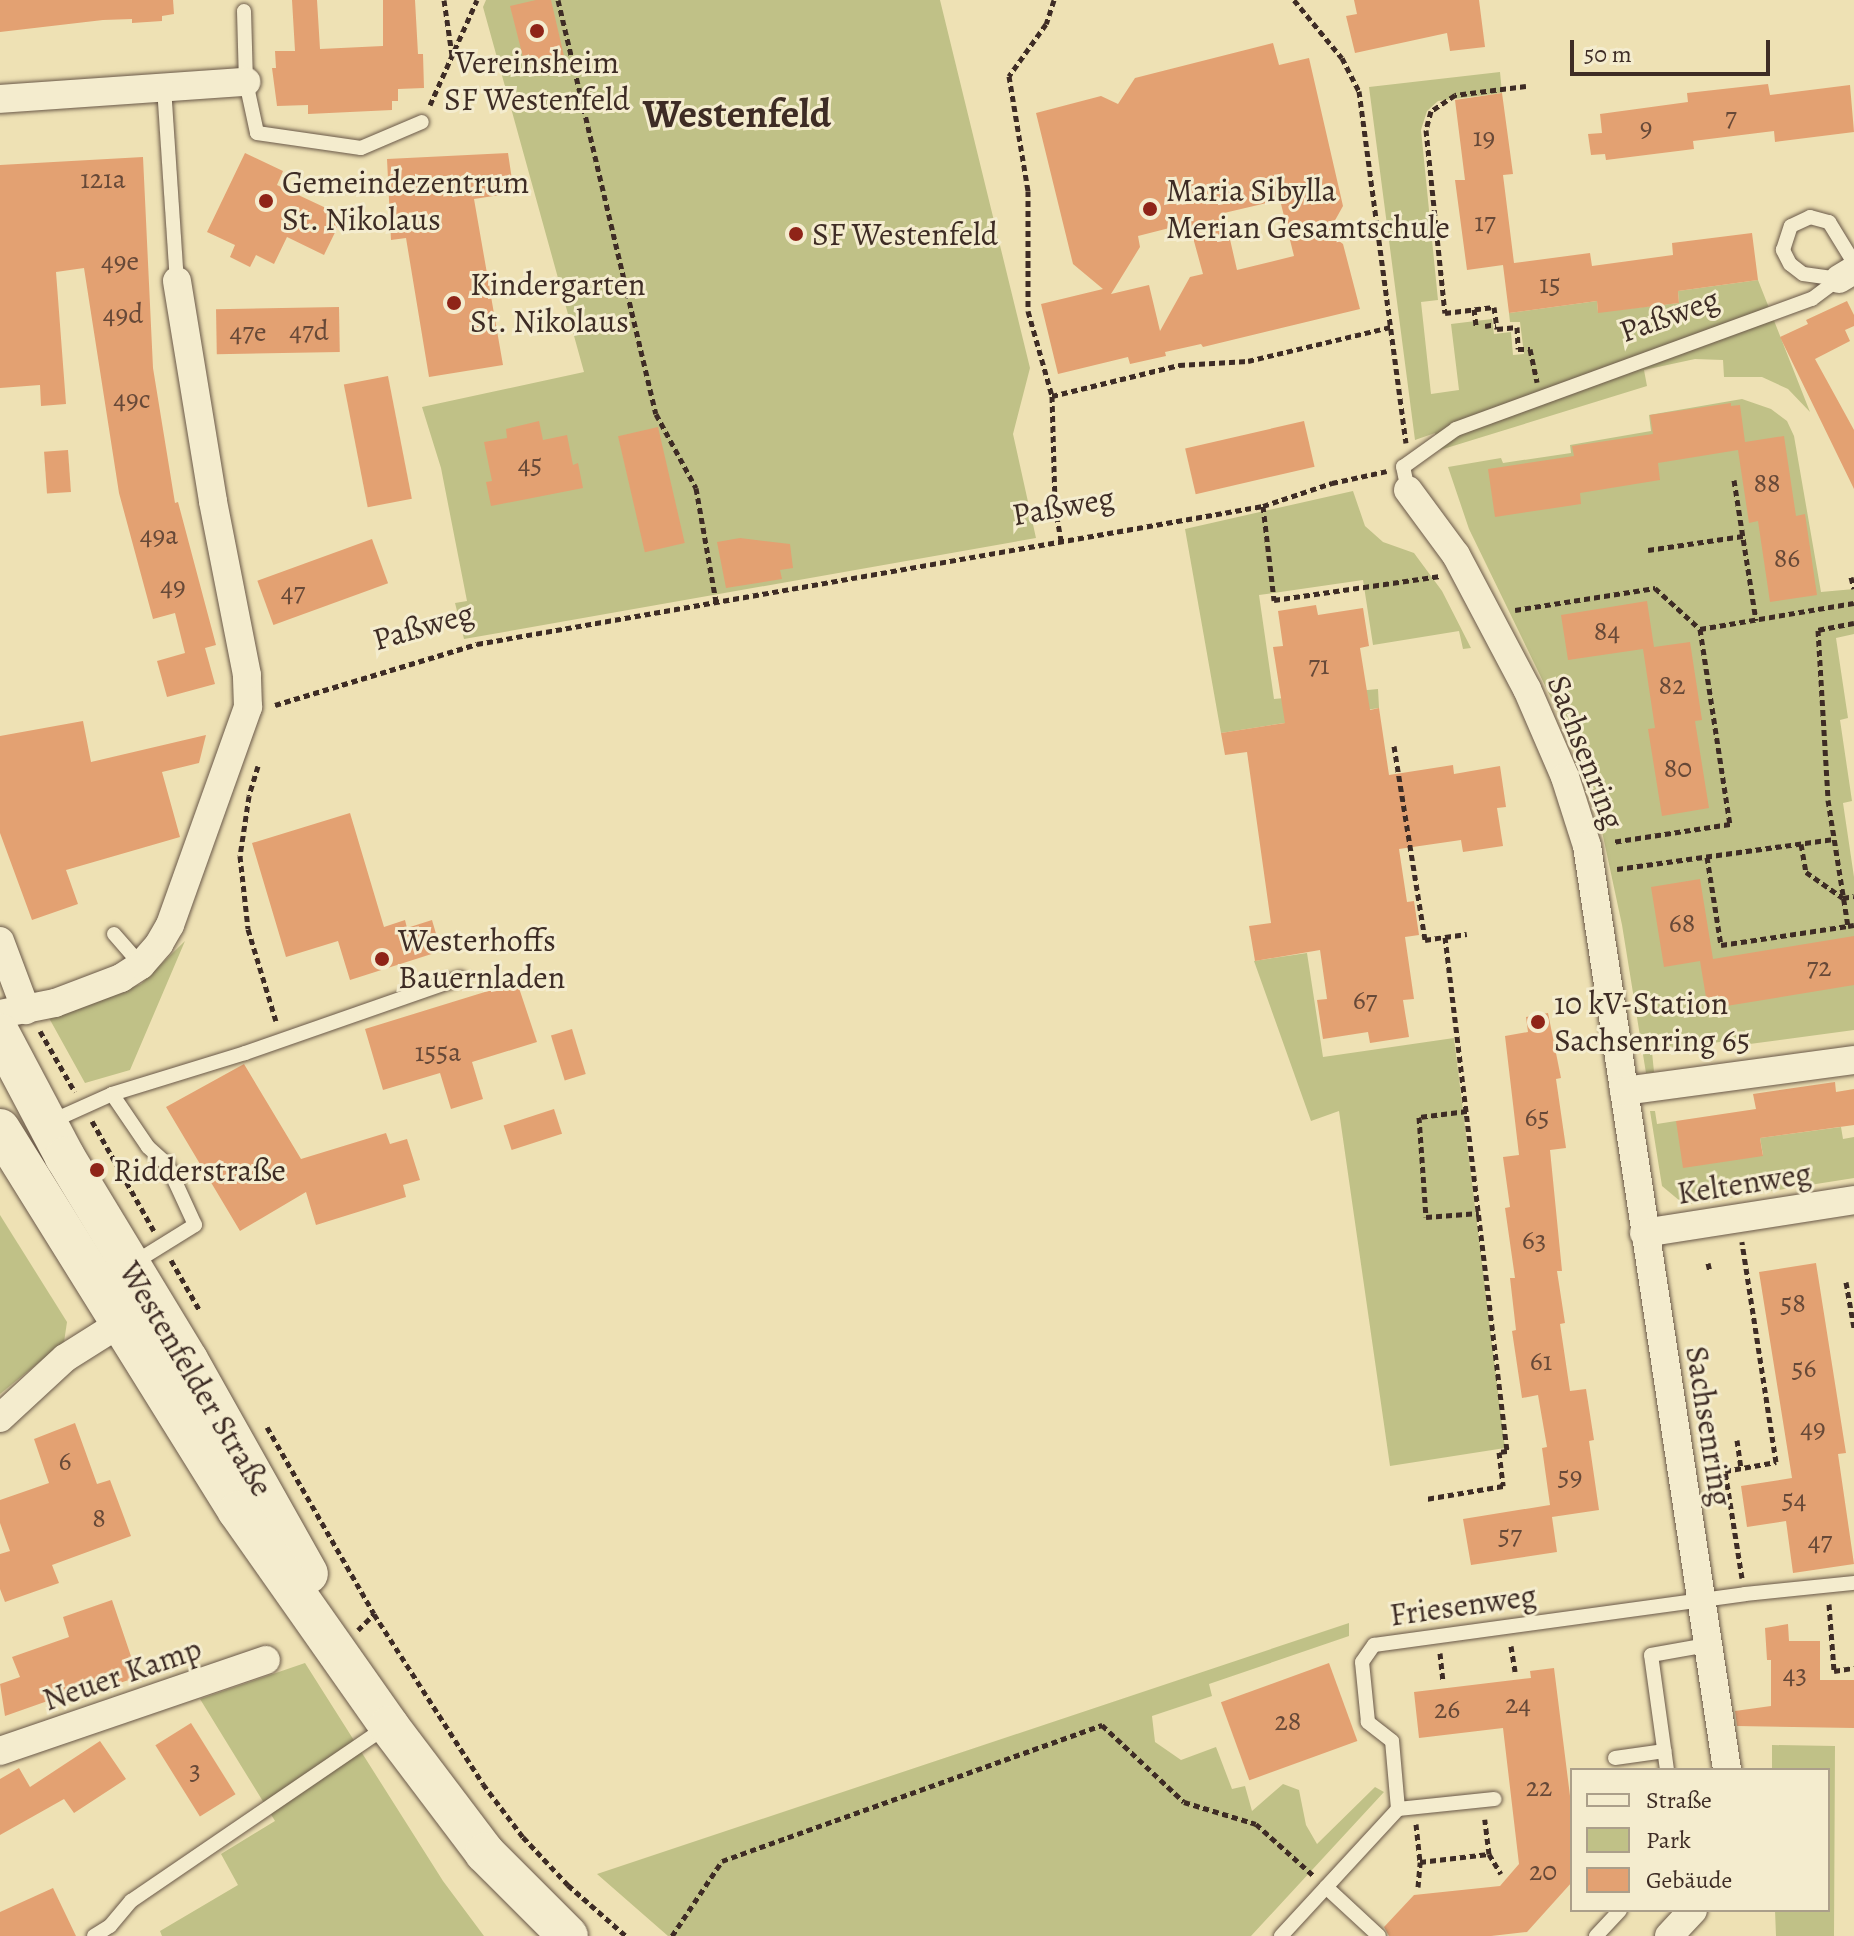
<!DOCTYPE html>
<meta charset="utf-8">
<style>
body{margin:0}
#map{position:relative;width:1854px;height:1936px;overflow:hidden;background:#eee1b4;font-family:Alegreya,serif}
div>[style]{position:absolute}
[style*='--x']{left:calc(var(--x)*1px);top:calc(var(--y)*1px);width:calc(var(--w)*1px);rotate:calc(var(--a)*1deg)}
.green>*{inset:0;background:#c0c187}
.building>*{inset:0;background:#e3a172;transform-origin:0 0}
.path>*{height:5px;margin-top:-2.5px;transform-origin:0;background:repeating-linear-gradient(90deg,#3e2c25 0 6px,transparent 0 10px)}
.roads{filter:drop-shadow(0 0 2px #6a5949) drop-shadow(0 0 2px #6a5949)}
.lane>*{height:14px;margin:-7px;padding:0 7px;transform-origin:7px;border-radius:7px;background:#f4ecce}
.street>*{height:28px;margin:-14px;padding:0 14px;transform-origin:14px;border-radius:14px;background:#f4ecce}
.secondary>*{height:40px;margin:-20px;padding:0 20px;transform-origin:20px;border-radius:20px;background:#f4ecce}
.dots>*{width:22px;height:22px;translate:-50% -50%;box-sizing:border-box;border:4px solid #f4ecce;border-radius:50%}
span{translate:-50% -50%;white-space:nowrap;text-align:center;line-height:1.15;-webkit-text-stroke:6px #f4ecce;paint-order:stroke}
.number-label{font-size:28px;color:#674938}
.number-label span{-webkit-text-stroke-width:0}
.poi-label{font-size:32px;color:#3e2c25}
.left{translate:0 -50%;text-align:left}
.street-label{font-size:32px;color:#3e2c25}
.district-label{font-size:40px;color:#3e2c25;font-weight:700}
.legend{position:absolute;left:1570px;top:1768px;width:260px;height:144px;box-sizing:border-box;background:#f4ecce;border:2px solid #ab9f8a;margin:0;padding:10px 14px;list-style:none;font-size:24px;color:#3e2c25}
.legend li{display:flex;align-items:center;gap:16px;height:40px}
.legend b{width:40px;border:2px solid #ab9f8a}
.scale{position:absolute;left:1570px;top:40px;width:200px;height:36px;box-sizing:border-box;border:4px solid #3e2c25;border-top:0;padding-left:10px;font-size:24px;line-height:28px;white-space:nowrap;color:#3e2c25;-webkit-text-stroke:6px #f4ecce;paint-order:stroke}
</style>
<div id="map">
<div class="green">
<div style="clip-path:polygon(486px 0,940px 0,1030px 368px,1013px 434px,1036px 538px,464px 639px,455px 603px,467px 601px,441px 468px,422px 407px,584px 372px,483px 7px)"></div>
<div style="clip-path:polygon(1500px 72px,1502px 93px,1438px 101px,1427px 111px,1421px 130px,1438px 300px,1421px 302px,1431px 394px,1459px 390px,1451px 324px,1492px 319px,1494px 334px,1511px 332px,1513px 355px,1524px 354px,1520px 322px,1510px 322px,1509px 313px,1597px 301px,1598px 312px,1679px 303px,1678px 291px,1758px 280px,1810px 412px,1788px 389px,1762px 377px,1724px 377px,1723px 360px,1695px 359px,1644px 370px,1647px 386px,1440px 450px,1435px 433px,1415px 440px,1369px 87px)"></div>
<div style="clip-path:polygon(1742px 399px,1771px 409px,1787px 421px,1794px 436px,1821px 592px,1854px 589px,1854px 634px,1836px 638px,1848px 718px,1840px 720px,1852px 801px,1843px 803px,1854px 877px,1854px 1030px,1727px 1047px,1726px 1041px,1652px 1052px,1654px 1072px,1646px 1073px,1622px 925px,1600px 822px,1574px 745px,1469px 529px,1448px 467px,1501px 458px,1503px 463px,1571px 453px,1570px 445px,1651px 431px,1649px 415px)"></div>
<div style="clip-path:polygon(1353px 491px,1365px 526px,1383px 542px,1414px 553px,1442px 591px,1471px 648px,1463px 649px,1459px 631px,1373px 645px,1363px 580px,1259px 595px,1274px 699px,1378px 689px,1379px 708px,1221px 733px,1185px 529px)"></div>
<div style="clip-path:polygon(185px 941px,130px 1070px,85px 1083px,49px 1018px,141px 984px)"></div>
<div style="clip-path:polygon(1307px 953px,1323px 1057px,1454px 1038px,1505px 1448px,1390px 1466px,1339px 1111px,1311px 1121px,1254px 961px)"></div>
<div style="clip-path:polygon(1650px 1111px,1655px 1111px,1657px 1124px,1676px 1121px,1763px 1155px,1760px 1138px,1841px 1127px,1843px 1139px,1854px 1137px,1854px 1178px,1690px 1204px,1680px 1201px,1662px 1186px)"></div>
<div style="clip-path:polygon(0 1215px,67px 1322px,64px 1342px,0 1394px)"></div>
<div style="clip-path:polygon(1349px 1623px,1349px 1636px,1209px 1684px,1212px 1696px,1152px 1716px,1155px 1742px,1181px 1760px,1216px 1747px,1232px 1789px,1245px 1786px,1252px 1811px,1283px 1784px,1299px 1790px,1306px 1825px,1317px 1844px,1375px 1787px,1384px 1792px,1251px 1936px,668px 1936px,597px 1874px)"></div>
<div style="clip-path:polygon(305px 1663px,443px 1881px,484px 1936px,162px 1936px,160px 1931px,238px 1885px,221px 1854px,275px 1821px,200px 1699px)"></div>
<div style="clip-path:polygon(1772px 1745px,1835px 1746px,1834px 1936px,1776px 1936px,1775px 1910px,1828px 1910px,1828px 1770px,1772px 1770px)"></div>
</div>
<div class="building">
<div style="clip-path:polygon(0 0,173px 0,174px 14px,162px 16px,162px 21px,132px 23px,132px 19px,103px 20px,0 32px)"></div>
<div style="clip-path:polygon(292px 0,317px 0,320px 49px,383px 46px,383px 0,415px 0,418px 54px,423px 54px,424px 88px,398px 89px,398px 101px,392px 101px,392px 110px,308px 114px,308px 105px,277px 106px,272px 68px,276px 68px,275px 51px,295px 51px)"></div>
<div style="clip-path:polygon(536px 0,551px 0,564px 56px,525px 65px,510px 6px)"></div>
<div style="clip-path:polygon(1354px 0,1479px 0,1485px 47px,1450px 51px,1447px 33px,1355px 53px,1346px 16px,1357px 14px)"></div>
<div style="clip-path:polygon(evenodd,1273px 43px,1279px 65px,1309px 58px,1343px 206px,1328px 233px,1343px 244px,1360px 309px,1203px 347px,1201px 344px,1165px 352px,1166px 356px,1130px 364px,1128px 357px,1058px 374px,1041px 304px,1103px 289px,1073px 264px,1036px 113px,1101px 96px,1118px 104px,1135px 78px,1273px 43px,1280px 200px,1294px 256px,1237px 270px,1224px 213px,1280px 200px,1273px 43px,1189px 223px,1203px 274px,1190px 277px,1160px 331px,1149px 285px,1111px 294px,1140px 247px,1138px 236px,1189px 223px)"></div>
<div style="clip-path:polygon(1768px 84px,1770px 95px,1850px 85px,1854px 132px,1775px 142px,1774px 131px,1693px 141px,1694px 149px,1606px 160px,1605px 154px,1591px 155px,1588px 134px,1602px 133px,1600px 114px,1688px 102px,1687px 93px)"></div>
<div style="clip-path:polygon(1502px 93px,1513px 174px,1503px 175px,1514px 263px,1590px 253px,1592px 266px,1673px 255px,1672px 243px,1752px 233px,1758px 280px,1678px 291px,1679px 303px,1598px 313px,1597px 301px,1509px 313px,1503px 265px,1467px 270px,1455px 180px,1465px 180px,1455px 100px)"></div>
<div style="clip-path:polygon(245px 153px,283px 171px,277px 185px,343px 216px,324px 255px,287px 237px,274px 264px,256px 255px,250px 267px,230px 257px,235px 245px,207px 232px)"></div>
<div style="clip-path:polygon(508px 153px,514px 193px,474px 199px,503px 365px,429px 377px,406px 238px,391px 240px,387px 159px)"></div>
<div style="clip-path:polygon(143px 157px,153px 368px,175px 503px,178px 502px,216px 645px,205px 648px,215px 684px,167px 697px,157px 661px,185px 653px,175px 613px,153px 619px,119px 493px,84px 268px,56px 272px,66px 404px,41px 406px,40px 385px,0 388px,0 165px)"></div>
<div style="clip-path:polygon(1847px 301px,1854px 315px,1854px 326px,1845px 330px,1850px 341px,1815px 359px,1854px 430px,1854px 489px,1780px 337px,1808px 324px,1806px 320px)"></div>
<div style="left:339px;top:307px;width:45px;height:123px;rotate:89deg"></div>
<div style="left:388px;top:376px;width:125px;height:45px;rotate:79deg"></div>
<div style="clip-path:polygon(1731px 403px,1731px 406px,1740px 405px,1745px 442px,1784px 436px,1796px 516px,1805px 514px,1817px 595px,1770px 602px,1758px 521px,1749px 523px,1738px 450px,1658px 463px,1660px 480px,1580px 493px,1581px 504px,1495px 517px,1488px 469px,1574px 456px,1572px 446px,1653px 434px,1650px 415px)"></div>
<div style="clip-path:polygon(539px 421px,543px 440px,567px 435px,573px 465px,578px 463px,583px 488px,491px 506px,486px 482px,492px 481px,484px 442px,507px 438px,506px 429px)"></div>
<div style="left:1304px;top:421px;width:47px;height:122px;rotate:77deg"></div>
<div style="left:658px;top:427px;width:119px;height:41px;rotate:77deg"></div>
<div style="left:68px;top:450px;width:42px;height:24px;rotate:86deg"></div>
<div style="clip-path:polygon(740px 538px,790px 544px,793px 568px,780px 570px,782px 579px,726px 588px,717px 542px)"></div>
<div style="left:372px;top:539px;width:47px;height:122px;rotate:70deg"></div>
<div style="clip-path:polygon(1647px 601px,1654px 647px,1690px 642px,1702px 720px,1695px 721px,1709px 808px,1662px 816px,1648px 729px,1655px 728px,1643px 649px,1568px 660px,1561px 615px)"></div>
<div style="clip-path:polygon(1316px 605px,1318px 615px,1363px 608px,1369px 646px,1360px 648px,1370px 710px,1379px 708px,1389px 775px,1453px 765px,1454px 774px,1500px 766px,1506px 807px,1497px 808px,1503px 846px,1463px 852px,1461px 840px,1399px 849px,1407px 902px,1414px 901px,1419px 935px,1405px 937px,1414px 999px,1403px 1000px,1409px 1037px,1370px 1043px,1368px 1032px,1323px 1039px,1317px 1000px,1327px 999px,1320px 950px,1255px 961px,1249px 926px,1271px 923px,1247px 752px,1225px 755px,1221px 733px,1285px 723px,1273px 647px,1283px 646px,1278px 611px)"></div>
<div style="clip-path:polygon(83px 721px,91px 762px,206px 735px,199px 763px,162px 772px,180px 837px,66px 870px,78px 904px,32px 920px,0 833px,0 736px)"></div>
<div style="clip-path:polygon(350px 813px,384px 927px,405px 920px,407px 928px,432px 920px,441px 951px,350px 980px,338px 941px,286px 957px,252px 843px)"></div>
<div style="clip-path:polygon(1700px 879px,1713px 959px,1854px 936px,1854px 985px,1708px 1009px,1700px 961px,1664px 967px,1651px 887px)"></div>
<div style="clip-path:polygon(517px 982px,537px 1042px,472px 1062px,483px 1099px,451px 1109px,440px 1073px,383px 1090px,365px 1029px)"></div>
<div style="clip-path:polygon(1548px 1013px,1561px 1078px,1556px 1079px,1566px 1148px,1550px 1150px,1562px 1271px,1557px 1271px,1565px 1323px,1560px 1324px,1570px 1391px,1586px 1389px,1594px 1440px,1589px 1441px,1599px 1510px,1552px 1517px,1557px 1552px,1471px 1565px,1463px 1519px,1550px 1505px,1542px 1448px,1547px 1447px,1538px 1395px,1522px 1398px,1512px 1331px,1516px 1330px,1510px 1278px,1515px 1278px,1505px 1208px,1510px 1207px,1503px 1157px,1519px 1155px,1505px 1036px,1528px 1032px,1526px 1017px)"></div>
<div style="left:572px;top:1029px;width:47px;height:22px;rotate:73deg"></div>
<div style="clip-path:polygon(244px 1064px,301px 1159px,386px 1133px,390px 1144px,407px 1139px,420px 1180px,403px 1185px,406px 1197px,316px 1225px,306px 1192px,240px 1231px,166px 1107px)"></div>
<div style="clip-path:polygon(1835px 1082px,1836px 1092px,1854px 1089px,1854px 1125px,1760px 1138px,1763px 1156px,1683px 1168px,1676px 1121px,1756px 1109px,1753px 1094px)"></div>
<div style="left:554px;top:1109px;width:26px;height:53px;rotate:72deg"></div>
<div style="clip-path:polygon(1816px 1263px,1846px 1453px,1838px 1454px,1854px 1564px,1793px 1573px,1786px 1521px,1747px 1527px,1741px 1486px,1792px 1478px,1759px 1272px)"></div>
<div style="clip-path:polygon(75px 1423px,97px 1484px,110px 1480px,131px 1536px,52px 1565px,59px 1583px,5px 1602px,0 1589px,0 1554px,10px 1551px,0 1523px,0 1500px,49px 1483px,34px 1439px)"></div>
<div style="clip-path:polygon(112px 1600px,138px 1677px,95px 1691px,93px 1685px,5px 1716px,0 1684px,20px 1677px,12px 1657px,69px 1637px,63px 1617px)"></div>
<div style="clip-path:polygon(1788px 1624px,1789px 1641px,1820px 1641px,1820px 1680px,1854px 1680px,1854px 1728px,1737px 1726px,1735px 1711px,1771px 1706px,1771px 1660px,1767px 1660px,1765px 1628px)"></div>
<div style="left:1329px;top:1663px;width:83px;height:115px;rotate:70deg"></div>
<div style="clip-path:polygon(1554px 1668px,1572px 1812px,1572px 1882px,1527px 1932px,1491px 1936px,1389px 1936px,1384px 1927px,1414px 1895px,1500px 1886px,1519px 1864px,1503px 1728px,1419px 1738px,1414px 1692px,1531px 1678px,1530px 1671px)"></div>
<div style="left:191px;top:1723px;width:84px;height:42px;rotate:58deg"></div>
<div style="clip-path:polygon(100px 1741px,126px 1779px,74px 1813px,64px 1799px,0 1835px,0 1779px,19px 1768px,30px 1787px)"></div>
<div style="clip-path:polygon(53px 1888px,76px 1936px,0 1936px,0 1912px)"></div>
</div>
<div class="path">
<div style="--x:444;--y:0;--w:56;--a:81.7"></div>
<div style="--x:558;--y:0;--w:425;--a:76.7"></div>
<div style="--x:656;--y:414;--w:84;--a:61.6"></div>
<div style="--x:696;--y:488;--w:116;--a:80"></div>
<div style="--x:1054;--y:0;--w:25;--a:108"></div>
<div style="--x:1046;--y:24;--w:64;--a:125.4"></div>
<div style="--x:1009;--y:76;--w:117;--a:80.6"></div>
<div style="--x:1028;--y:191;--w:120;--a:90"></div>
<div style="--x:1028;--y:311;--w:88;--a:74.2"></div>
<div style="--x:1052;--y:396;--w:110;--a:88.4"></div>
<div style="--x:1055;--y:506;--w:36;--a:80"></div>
<div style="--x:1294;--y:0;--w:75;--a:50.4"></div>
<div style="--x:1342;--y:58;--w:37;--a:63"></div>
<div style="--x:1359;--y:91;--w:355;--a:82.4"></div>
<div style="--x:1526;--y:86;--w:72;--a:172.8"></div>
<div style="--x:1455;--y:95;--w:29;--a:146"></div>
<div style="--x:1431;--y:111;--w:20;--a:105"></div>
<div style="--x:1426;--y:130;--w:184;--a:84.1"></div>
<div style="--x:1445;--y:313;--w:49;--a:-7"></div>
<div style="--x:1494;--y:307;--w:22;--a:82"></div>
<div style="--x:1497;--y:329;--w:20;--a:-6"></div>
<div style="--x:1517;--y:327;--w:22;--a:87"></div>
<div style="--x:1518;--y:349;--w:12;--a:0"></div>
<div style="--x:1530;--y:349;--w:34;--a:78"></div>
<div style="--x:430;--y:105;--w:115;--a:-65.9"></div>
<div style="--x:1474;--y:309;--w:17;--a:83"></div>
<div style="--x:1485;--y:326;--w:11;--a:-10"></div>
<div style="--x:1052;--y:396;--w:131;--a:-13.7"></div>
<div style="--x:1179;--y:365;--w:69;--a:-3.3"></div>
<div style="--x:1248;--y:361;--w:147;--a:-13.4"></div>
<div style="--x:1734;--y:480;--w:142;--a:81.1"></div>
<div style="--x:1263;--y:506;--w:95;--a:83.3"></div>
<div style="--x:1274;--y:600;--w:168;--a:-8.2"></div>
<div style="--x:1648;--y:550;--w:96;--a:-8.4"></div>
<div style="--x:1851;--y:577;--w:12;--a:76"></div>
<div style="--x:1515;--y:610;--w:142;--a:-8.9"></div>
<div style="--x:1655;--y:588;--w:61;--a:42.3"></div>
<div style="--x:1700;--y:629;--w:197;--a:81.3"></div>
<div style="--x:1730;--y:824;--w:119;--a:171.3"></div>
<div style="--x:1854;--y:623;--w:37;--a:169"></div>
<div style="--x:1818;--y:630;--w:170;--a:86.6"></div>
<div style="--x:1828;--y:800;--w:128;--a:81"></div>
<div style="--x:1848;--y:926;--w:6;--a:-9"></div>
<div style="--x:1700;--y:629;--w:156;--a:-9.6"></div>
<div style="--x:275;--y:705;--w:211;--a:-16.8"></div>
<div style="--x:477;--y:644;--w:798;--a:-9.96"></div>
<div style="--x:1263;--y:506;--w:73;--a:-18.4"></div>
<div style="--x:1332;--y:483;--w:56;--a:-12.3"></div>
<div style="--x:1394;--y:746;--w:196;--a:80.9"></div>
<div style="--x:1425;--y:940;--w:20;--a:-9"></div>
<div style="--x:1445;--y:937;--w:518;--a:83.12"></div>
<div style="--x:1507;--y:1451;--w:8;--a:173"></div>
<div style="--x:1499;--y:1452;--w:34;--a:83"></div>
<div style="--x:1503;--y:1486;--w:78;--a:170.4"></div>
<div style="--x:258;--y:766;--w:31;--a:107"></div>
<div style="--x:249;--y:796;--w:61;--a:98.5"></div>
<div style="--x:240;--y:856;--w:73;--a:83.7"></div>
<div style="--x:248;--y:929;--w:96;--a:73.1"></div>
<div style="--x:1801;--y:844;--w:28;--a:80"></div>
<div style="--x:1806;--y:872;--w:45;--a:35.1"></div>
<div style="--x:1843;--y:898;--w:11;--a:-10"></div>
<div style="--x:1707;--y:857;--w:89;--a:81"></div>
<div style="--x:1721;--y:945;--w:128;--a:-8.5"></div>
<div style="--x:1617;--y:869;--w:219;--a:-7.9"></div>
<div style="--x:1445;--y:937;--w:22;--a:-8"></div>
<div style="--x:40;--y:1031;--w:70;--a:60.2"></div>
<div style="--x:1467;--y:1111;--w:48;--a:172.9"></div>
<div style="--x:1419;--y:1117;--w:100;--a:86"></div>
<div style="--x:1426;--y:1217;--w:53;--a:-4.3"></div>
<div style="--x:92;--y:1121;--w:126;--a:60.6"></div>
<div style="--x:171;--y:1260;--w:59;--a:60.4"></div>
<div style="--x:1708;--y:1263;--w:9;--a:77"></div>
<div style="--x:1846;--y:1282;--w:47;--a:80.1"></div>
<div style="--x:267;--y:1427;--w:215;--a:60.2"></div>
<div style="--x:374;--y:1614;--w:202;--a:57.3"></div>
<div style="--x:483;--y:1784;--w:66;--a:53"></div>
<div style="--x:523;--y:1837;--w:66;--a:46.8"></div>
<div style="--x:568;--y:1885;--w:77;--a:41.3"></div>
<div style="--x:1737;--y:1440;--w:28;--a:82"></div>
<div style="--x:1742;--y:1578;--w:108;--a:-99"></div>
<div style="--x:1725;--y:1471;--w:52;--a:-10"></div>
<div style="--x:1776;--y:1462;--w:223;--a:-98.8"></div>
<div style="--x:1829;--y:1604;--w:67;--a:85.7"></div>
<div style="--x:1834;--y:1671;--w:20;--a:-9"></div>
<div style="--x:358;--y:1630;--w:23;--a:-45"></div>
<div style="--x:1511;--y:1646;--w:26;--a:81"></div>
<div style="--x:1440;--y:1653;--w:27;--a:84"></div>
<div style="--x:1416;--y:1824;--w:38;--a:84"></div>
<div style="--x:1420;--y:1862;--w:69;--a:-6.6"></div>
<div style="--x:1489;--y:1854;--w:35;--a:-97"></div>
<div style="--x:1489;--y:1854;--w:23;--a:59"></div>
<div style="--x:1418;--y:1887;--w:25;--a:-85"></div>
<div style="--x:672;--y:1936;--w:90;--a:-56.3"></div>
<div style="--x:722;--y:1861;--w:404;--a:-19.7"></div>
<div style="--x:1102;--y:1725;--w:112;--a:43.2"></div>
<div style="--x:1184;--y:1802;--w:75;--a:17"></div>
<div style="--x:1256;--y:1824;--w:78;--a:41.9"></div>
</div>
<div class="roads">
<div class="lane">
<div style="--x:244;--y:11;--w:71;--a:88.4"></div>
<div style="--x:246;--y:82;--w:52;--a:77.8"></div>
<div style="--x:257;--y:133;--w:105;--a:8.2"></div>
<div style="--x:361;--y:148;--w:66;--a:-23.1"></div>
<div style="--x:164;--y:87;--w:194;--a:86.2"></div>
<div style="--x:1839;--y:279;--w:36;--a:-172"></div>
<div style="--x:1803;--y:274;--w:16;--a:-142"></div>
<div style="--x:1790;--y:264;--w:16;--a:-117"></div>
<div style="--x:1783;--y:250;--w:25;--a:-72"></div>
<div style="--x:1791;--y:226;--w:21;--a:-25"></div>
<div style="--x:1810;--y:217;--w:20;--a:15"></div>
<div style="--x:1829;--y:222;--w:48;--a:58.6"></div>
<div style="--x:1408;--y:490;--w:24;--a:-102"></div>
<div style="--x:1403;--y:467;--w:65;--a:-35.6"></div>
<div style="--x:1456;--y:429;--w:379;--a:-20.1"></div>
<div style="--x:1812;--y:299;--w:34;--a:-37"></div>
<div style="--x:114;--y:934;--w:41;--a:48.9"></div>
<div style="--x:112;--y:1094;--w:64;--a:55.8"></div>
<div style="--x:148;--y:1147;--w:25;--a:42"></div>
<div style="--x:167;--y:1164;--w:67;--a:65.3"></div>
<div style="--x:195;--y:1225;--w:74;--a:148.2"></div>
<div style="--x:50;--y:1122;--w:68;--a:-24.3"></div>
<div style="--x:112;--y:1094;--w:139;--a:-17.1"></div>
<div style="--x:245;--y:1053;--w:228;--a:-19.2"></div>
<div style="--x:1615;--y:1758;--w:50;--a:-8"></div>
<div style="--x:1667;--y:1770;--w:116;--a:-97.9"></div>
<div style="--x:1651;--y:1655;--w:57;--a:-10.1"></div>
<div style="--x:1398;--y:1809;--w:97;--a:-5.9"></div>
<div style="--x:1326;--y:1887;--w:72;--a:42.8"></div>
<div style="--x:94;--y:1936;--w:19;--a:-32"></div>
<div style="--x:110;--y:1926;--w:33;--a:-50"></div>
<div style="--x:131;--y:1901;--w:311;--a:-34.3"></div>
<div style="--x:1281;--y:1936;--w:173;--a:-47.3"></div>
<div style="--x:1398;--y:1809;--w:68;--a:-95"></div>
<div style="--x:1392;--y:1741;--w:31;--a:-142"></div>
<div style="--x:1368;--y:1722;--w:60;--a:-95.7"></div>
<div style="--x:1362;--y:1662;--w:21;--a:-55"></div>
<div style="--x:1374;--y:1645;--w:374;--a:-7.8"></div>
<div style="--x:1745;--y:1594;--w:110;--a:-5.8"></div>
<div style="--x:1596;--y:1936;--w:35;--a:-47"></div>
</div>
<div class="street">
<div style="--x:0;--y:99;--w:247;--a:-4"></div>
<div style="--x:1839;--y:279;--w:17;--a:-31"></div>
<div style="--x:1408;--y:490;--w:81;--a:53.6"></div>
<div style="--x:1456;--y:555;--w:152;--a:62.1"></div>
<div style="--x:1527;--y:689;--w:96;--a:66.6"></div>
<div style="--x:1565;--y:777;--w:72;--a:72.3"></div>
<div style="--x:1587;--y:846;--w:935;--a:81.38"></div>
<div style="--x:0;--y:941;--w:74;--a:69.4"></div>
<div style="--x:0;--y:1014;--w:56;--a:-11.3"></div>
<div style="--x:55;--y:1003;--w:71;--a:-20.7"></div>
<div style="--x:121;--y:978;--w:24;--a:-33"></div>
<div style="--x:141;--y:965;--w:28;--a:-49"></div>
<div style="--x:159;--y:944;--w:22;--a:-60"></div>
<div style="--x:170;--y:925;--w:232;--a:-70.3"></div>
<div style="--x:248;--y:707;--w:32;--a:-92"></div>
<div style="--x:247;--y:675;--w:177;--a:-101.1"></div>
<div style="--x:213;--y:501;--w:223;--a:-99.3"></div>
<div style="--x:1624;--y:1091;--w:232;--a:-7.7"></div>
<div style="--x:1644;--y:1233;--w:213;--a:-8.9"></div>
<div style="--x:0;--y:1418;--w:88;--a:-42.7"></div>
<div style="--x:65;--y:1358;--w:83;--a:-32.2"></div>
<div style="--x:0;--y:1751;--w:281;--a:-18.9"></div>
<div style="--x:1669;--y:1936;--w:35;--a:-47"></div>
</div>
<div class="secondary">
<div style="--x:0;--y:1034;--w:139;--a:62.1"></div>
<div style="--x:65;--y:1157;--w:237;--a:58.8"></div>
<div style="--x:188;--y:1360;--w:245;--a:60.7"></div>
<div style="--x:0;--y:1129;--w:450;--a:58.1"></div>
<div style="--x:238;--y:1511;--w:263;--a:54.9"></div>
<div style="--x:389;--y:1726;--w:159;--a:52.9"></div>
<div style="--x:485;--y:1853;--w:117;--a:45"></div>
</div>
</div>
<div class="dots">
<div style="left:537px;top:31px;background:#8f2418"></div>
<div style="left:266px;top:201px;background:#8f2418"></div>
<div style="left:1150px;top:209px;background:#8f2418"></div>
<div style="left:796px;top:234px;background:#8f2418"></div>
<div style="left:454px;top:303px;background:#8f2418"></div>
<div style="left:382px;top:959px;background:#8f2418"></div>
<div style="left:1538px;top:1022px;background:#8f2418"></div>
<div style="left:97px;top:1170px;background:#8f2418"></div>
</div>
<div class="number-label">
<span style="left:1731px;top:117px">7</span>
<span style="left:1646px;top:127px">9</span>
<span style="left:1484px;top:137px">19</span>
<span style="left:103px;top:179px">121a</span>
<span style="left:1485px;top:222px">17</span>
<span style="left:120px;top:261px">49e</span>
<span style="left:1550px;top:284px">15</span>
<span style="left:123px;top:314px">49d</span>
<span style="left:309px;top:331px">47d</span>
<span style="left:248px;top:332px">47e</span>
<span style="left:132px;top:399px">49c</span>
<span style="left:530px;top:464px">45</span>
<span style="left:1767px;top:483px">88</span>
<span style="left:159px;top:535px">49a</span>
<span style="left:1787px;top:558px">86</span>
<span style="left:173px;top:586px">49</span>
<span style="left:293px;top:592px">47</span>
<span style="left:1607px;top:631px">84</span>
<span style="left:1319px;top:665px">71</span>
<span style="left:1672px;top:685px">82</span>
<span style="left:1678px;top:768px">80</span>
<span style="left:1682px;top:923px">68</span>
<span style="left:1819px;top:967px">72</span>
<span style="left:1365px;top:1000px">67</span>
<span style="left:438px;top:1052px">155a</span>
<span style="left:1537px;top:1117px">65</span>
<span style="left:1534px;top:1240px">63</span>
<span style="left:1793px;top:1303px">58</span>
<span style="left:1541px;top:1361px">61</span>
<span style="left:1804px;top:1368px">56</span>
<span style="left:1813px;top:1428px">49</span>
<span style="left:65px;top:1461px">6</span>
<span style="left:1570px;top:1476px">59</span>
<span style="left:1794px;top:1499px">54</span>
<span style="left:99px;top:1518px">8</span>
<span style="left:1510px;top:1535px">57</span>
<span style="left:1820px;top:1541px">47</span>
<span style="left:1795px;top:1674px">43</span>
<span style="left:1518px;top:1704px">24</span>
<span style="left:1447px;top:1709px">26</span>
<span style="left:1288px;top:1721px">28</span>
<span style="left:195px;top:1770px">3</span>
<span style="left:1539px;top:1787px">22</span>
<span style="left:1543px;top:1871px">20</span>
</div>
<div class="poi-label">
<span style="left:537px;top:81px">Vereinsheim<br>SF Westenfeld</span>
<span class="left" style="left:282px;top:201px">Gemeindezentrum<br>St. Nikolaus</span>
<span class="left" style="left:1166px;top:209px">Maria Sibylla<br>Merian Gesamtschule</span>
<span class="left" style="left:812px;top:234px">SF Westenfeld</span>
<span class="left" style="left:470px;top:303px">Kindergarten<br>St. Nikolaus</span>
<span class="left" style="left:398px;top:959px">Westerhoffs<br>Bauernladen</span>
<span class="left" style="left:1554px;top:1022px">10 kV-Station<br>Sachsenring 65</span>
<span class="left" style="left:113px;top:1170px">Ridderstraße</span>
</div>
<div class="street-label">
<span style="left:1669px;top:315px;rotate:-20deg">Paßweg</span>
<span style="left:1063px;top:506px;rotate:-10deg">Paßweg</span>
<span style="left:423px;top:626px;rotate:-16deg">Paßweg</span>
<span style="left:1586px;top:752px;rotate:69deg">Sachsenring</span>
<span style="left:1744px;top:1183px;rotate:-9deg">Keltenweg</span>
<span style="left:196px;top:1379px;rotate:59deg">Westenfelder Straße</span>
<span style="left:1709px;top:1426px;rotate:81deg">Sachsenring</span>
<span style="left:1463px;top:1605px;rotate:-8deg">Friesenweg</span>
<span style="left:122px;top:1674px;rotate:-19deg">Neuer Kamp</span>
</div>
<div class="district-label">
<span style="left:737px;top:114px">Westenfeld</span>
</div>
<ul class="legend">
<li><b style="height:10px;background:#f4ecce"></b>Straße</li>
<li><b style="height:22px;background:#c0c187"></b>Park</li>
<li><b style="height:22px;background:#e3a172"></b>Gebäude</li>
</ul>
<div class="scale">50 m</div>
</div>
